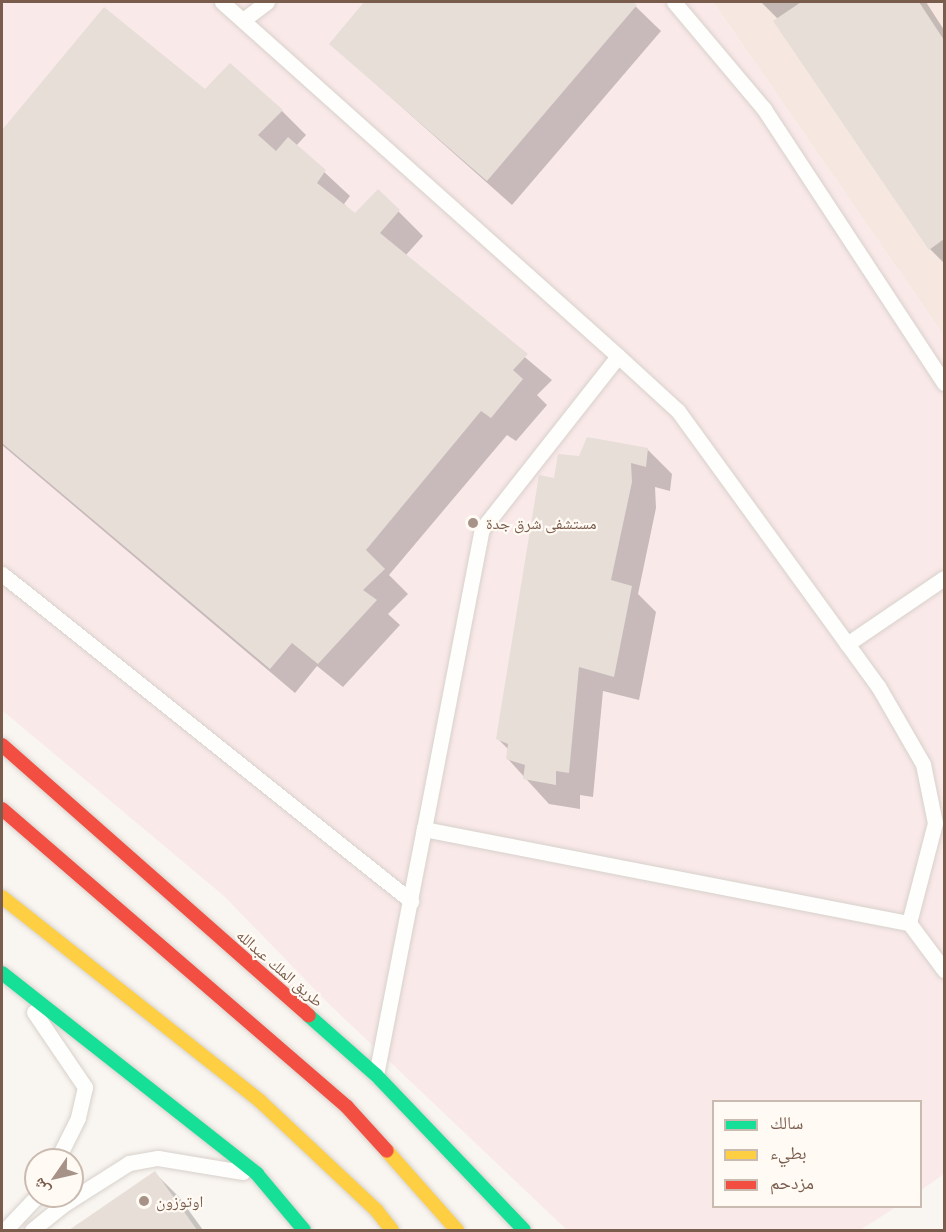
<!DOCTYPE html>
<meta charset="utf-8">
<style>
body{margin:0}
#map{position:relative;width:946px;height:1232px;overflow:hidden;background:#f9f5f0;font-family:"IBM Plex Sans","Noto Naskh Arabic",sans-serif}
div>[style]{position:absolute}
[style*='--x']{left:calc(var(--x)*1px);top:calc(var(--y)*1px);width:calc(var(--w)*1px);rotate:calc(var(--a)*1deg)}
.commercial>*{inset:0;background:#f6e8e1}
.medical>*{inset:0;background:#fae9e9}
.shadow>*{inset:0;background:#0003}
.building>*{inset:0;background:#e6ded7}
.roads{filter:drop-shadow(0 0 2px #d7d1cb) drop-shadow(0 0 2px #d7d1cb)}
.lane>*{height:15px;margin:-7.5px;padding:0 7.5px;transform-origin:7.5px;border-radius:7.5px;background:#fefefd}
.fast>*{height:14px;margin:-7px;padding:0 7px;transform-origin:7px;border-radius:7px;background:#16e098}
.slow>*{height:14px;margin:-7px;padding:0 7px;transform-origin:7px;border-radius:7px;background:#ffcf43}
.jam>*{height:14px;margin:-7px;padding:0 7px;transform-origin:7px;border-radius:7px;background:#f24e42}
.dots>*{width:16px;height:16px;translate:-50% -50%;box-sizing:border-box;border:3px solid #fffaf3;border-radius:50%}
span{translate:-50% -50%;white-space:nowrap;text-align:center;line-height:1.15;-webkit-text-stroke:4.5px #fffaf3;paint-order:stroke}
.poi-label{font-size:16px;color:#7a5c4d}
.left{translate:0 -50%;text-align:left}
.street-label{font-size:16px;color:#7a5c4d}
.frame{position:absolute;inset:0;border:3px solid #7a5c4d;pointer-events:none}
.legend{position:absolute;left:712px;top:1100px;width:210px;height:108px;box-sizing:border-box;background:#fffaf3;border:2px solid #cabbb1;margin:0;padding:8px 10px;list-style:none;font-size:18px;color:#7a5c4d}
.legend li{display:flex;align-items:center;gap:12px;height:30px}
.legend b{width:30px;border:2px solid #cabbb1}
.north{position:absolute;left:24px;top:1148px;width:60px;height:60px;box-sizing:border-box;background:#fffaf3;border:2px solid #cabbb1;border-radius:50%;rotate:236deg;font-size:16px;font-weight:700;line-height:24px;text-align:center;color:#7a5c4d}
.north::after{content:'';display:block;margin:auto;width:21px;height:27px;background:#a69286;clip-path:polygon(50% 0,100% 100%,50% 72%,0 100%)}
</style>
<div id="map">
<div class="commercial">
<div style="clip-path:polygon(713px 2px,944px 2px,944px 336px)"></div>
</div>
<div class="medical">
<div style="clip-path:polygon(2px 2px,713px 2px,944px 336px,944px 1174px,921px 1190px,920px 1102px,714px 1102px,714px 1206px,896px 1207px,860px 1230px,567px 1230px,328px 1003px,224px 896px,2px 710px)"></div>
</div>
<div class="shadow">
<div style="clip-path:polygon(366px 2px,631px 2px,661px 31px,512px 205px,331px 44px)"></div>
<div style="clip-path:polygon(761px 2px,926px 2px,944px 30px,944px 263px,930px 249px,778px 19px)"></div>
<div style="clip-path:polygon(104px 9px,205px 91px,282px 111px,306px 135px,296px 146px,350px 196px,344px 204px,355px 215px,378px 191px,423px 236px,405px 256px,552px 380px,537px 395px,547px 405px,516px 441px,507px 435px,389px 575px,408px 594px,388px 614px,400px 625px,343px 687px,317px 666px,295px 693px,2px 445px,2px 132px)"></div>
<div style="clip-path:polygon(647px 449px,672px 474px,670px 491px,655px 487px,656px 508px,638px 594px,656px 612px,639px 700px,603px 691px,593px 797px,580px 795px,580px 809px,549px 804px,507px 758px,509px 750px,498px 739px,555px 479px,580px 458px)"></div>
<div style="clip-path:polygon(155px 1173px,179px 1197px,203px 1230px,72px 1230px)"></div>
</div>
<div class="building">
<div style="clip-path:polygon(364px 2px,633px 2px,637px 5px,487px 181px,329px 44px)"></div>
<div style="clip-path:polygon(801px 2px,919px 2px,944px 40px,944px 239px,929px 250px,773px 21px)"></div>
<div style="clip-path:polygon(104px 7px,205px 89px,230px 63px,283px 110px,258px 135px,276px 151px,288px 137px,326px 170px,317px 183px,355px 213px,378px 189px,400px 210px,380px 233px,528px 354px,513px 370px,523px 379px,491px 418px,481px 411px,366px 550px,385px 569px,363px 590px,377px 600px,318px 664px,292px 643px,270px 669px,2px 443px,2px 130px)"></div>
<div style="clip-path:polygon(587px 437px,648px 448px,646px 467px,631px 463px,632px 482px,611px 580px,632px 586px,614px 677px,579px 667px,569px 773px,556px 771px,556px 785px,523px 779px,525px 765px,506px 759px,508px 744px,496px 739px,539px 475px,554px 478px,558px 454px,579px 456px)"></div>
<div style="clip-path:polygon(155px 1171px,197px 1230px,69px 1230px)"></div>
</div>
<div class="roads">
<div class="lane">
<div style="--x:222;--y:2;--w:531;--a:41.79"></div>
<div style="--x:674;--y:2;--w:140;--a:49.9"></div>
<div style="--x:764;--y:109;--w:328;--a:56.7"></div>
<div style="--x:243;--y:20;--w:30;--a:-37"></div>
<div style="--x:2;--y:574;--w:524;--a:38.64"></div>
<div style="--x:847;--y:644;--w:117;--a:-34.2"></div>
<div style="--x:424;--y:829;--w:306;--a:-79.1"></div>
<div style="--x:482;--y:529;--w:220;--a:-51.8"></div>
<div style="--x:618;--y:356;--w:81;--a:42.5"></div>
<div style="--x:678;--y:411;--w:340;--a:54"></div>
<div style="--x:878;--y:686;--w:90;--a:60"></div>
<div style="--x:923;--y:764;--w:60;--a:78.5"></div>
<div style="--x:935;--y:823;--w:103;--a:104.6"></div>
<div style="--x:34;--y:1012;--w:91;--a:55.8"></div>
<div style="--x:85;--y:1087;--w:32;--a:103"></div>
<div style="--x:78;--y:1118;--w:47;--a:116.6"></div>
<div style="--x:376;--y:1075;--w:251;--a:-79"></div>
<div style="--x:424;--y:829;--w:494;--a:11"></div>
<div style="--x:909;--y:923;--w:59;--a:53.3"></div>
<div style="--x:5;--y:1230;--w:47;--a:-46.7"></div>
<div style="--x:32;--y:1230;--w:40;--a:-39"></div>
<div style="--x:63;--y:1205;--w:78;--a:-32.5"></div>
<div style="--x:129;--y:1163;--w:29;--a:-10"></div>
<div style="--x:158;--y:1158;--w:86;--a:9.4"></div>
</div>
<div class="fast">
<div style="--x:2;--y:973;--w:325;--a:38.2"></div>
<div style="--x:257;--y:1174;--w:73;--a:50"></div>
<div style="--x:309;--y:1016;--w:89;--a:41.4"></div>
<div style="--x:376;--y:1075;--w:214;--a:46.3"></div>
</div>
<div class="slow">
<div style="--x:2;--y:897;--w:329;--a:38.3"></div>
<div style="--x:260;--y:1101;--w:161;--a:43.2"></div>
<div style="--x:377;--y:1211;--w:24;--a:52"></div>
<div style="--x:387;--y:1151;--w:106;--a:48.5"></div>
</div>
<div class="jam">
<div style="--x:2;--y:745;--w:409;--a:41.4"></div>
<div style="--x:2;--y:809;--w:456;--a:40.8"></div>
<div style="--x:347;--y:1107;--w:59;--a:47.7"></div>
</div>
</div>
<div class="dots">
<div style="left:473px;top:523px;background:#a69286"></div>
<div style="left:144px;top:1201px;background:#a69286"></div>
</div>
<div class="poi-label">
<span class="left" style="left:486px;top:523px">مستشفى شرق جدة</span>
<span class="left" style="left:156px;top:1201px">اوتوزون</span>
</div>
<div class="street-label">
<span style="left:280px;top:968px;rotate:41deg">طريق الملك عبدالله</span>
</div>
<div class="frame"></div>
<ul class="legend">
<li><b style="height:8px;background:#16e098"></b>سالك</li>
<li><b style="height:8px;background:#ffcf43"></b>بطيء</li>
<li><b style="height:8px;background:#f24e42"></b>مزدحم</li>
</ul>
<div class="north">ش</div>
</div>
